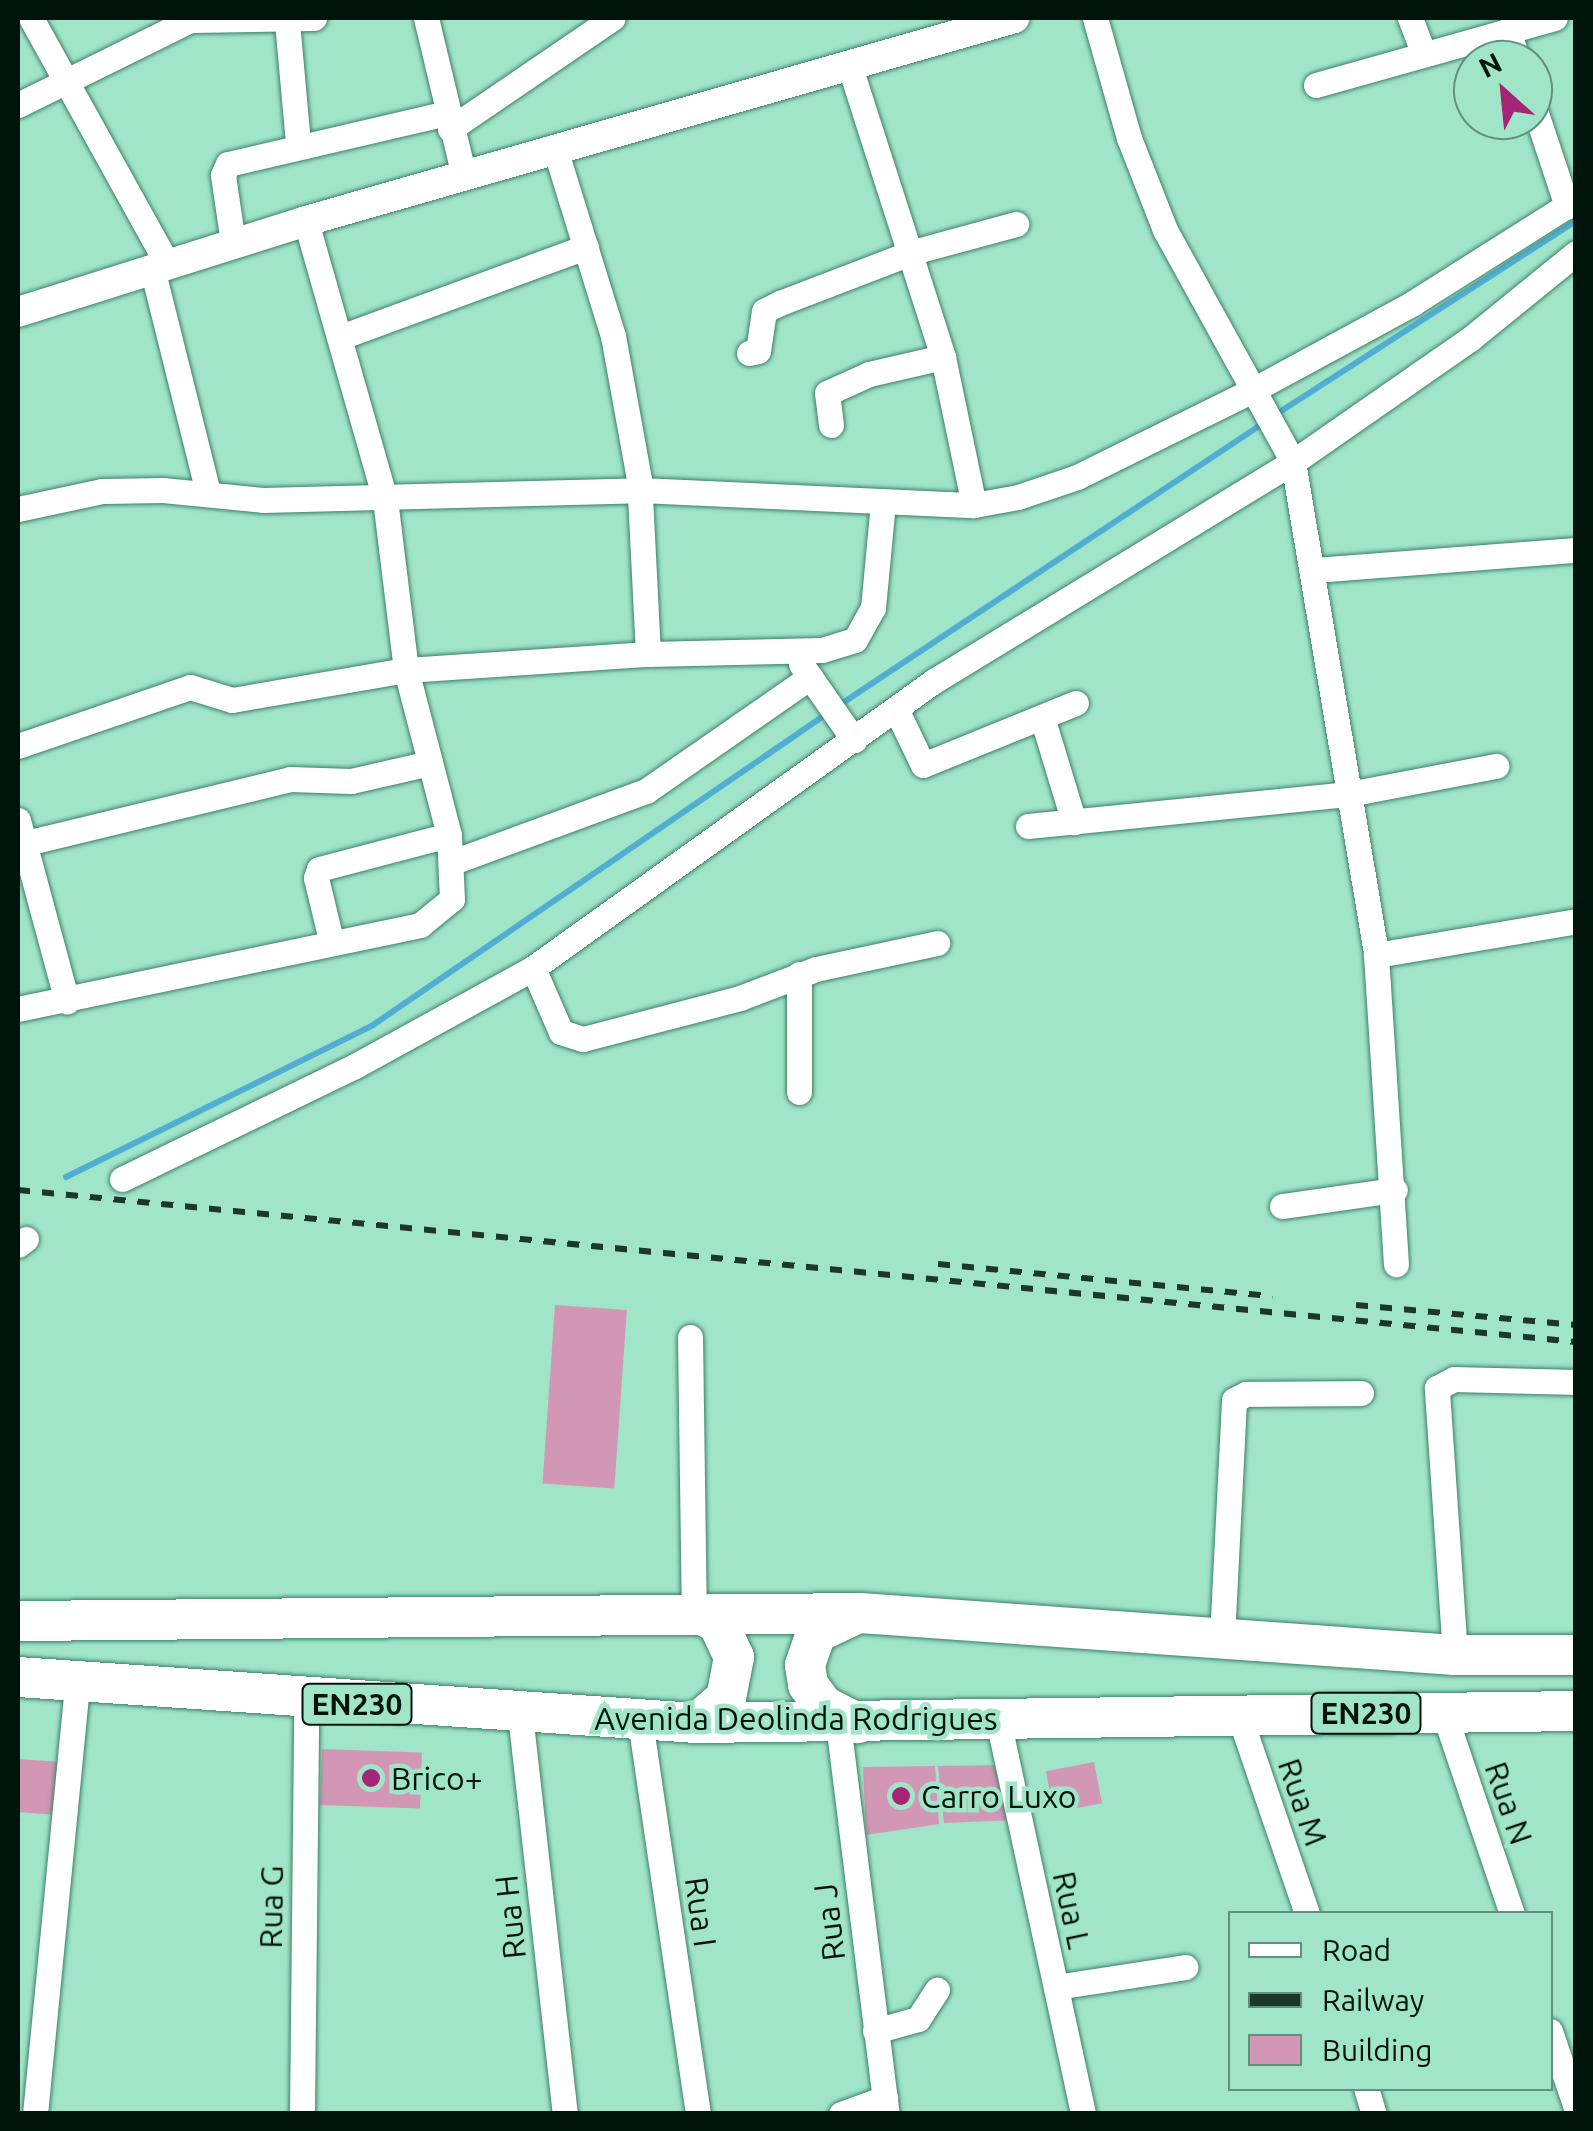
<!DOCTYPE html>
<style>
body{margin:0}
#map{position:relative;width:1593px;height:2131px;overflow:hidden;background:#a1e5c9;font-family:Ubuntu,sans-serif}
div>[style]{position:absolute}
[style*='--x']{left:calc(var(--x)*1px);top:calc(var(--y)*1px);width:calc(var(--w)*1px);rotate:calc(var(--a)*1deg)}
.stream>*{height:6px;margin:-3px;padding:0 3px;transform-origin:3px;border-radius:3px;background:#50aed3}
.building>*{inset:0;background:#d197b5;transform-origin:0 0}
.roads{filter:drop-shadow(0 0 2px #3c8067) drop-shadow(0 0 2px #3c8067)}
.minor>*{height:25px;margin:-12.5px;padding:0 12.5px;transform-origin:12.5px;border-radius:12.5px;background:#fff}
.tertiary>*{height:30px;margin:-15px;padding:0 15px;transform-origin:15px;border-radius:15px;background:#fff}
.trunk>*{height:40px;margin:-20px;padding:0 20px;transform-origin:20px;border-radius:20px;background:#fff}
.rail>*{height:6px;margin-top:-3px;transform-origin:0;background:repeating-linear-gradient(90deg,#1b382b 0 12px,transparent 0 24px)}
.dots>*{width:28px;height:28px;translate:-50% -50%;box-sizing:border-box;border:5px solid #a1e5c9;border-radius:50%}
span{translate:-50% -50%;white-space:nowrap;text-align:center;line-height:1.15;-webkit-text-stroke:9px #a1e5c9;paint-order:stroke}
.shield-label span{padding:2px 8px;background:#a1e5c9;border:2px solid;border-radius:8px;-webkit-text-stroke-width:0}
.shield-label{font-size:30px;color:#00140b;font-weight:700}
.street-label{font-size:32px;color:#00140b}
.poi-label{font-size:32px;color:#00140b}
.left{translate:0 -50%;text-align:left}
.frame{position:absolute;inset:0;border:20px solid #00140b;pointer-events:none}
.legend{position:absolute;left:1228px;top:1911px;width:325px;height:180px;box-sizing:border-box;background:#a1e5c9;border:2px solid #61917d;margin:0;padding:12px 18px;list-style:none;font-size:30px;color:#00140b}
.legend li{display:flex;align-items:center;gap:20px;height:50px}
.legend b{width:50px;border:2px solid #61917d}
.north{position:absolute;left:1453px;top:40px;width:100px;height:100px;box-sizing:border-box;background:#a1e5c9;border:2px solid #61917d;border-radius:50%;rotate:333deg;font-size:28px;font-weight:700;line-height:40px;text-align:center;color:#00140b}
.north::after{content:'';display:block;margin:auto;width:35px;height:45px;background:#a42475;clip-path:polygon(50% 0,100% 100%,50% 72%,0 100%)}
</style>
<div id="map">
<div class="stream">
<div style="--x:1275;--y:415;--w:358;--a:-32.8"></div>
<div style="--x:838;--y:706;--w:513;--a:-33.63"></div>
<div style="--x:66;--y:1177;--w:343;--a:-26.3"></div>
<div style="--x:373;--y:1025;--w:552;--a:-34.44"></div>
</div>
<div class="building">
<div style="left:555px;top:1305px;width:72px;height:179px;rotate:4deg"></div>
<div style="left:322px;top:1749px;width:100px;height:56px;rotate:2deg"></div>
<div style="left:18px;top:1759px;width:51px;height:53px;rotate:4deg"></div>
<div style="left:1094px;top:1762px;width:42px;height:49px;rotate:79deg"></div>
<div style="clip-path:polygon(1003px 1765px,1015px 1820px,944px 1823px,938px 1766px)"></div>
<div style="clip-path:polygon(935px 1766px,939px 1824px,866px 1835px,863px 1767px)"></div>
</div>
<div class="roads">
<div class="minor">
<div style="--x:31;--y:18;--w:280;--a:61"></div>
<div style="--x:426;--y:18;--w:163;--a:76.5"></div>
<div style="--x:1095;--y:18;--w:125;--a:74.2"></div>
<div style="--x:1129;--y:138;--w:99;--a:68.6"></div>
<div style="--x:1165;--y:230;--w:265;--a:61.1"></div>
<div style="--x:1293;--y:462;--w:500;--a:80.4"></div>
<div style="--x:1376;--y:955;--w:310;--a:86.3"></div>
<div style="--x:1410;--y:18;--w:36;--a:69"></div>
<div style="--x:287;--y:22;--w:122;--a:84.8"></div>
<div style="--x:1508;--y:30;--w:32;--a:72"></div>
<div style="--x:849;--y:64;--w:308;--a:72.2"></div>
<div style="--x:943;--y:357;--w:151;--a:78.2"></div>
<div style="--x:1316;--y:85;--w:248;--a:-15.7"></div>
<div style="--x:1533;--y:104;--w:108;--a:71.6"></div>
<div style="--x:18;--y:105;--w:192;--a:-26.3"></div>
<div style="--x:190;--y:20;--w:124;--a:-0.9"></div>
<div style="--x:450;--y:129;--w:197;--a:-34.3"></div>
<div style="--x:233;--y:243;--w:69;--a:-98.4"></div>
<div style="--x:223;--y:175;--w:12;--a:-66"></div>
<div style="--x:228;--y:164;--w:225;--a:-13.1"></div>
<div style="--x:152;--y:268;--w:232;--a:76"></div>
<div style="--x:341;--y:337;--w:261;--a:-20.2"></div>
<div style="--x:749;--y:353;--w:9;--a:-13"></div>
<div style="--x:758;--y:351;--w:40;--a:-81.5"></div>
<div style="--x:764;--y:311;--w:18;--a:-27"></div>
<div style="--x:780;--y:303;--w:142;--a:-21"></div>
<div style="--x:913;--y:252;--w:107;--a:-15.2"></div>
<div style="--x:831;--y:425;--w:32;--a:-97"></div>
<div style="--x:827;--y:393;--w:46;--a:-24.3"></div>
<div style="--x:869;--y:374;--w:76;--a:-12.9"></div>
<div style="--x:18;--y:509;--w:86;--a:-12.1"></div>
<div style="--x:102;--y:491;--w:61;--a:-0.9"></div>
<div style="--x:163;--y:490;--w:100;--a:5.7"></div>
<div style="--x:263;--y:500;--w:377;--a:-1.5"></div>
<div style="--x:640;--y:490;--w:334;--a:2.6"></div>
<div style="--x:974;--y:505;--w:45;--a:-10.3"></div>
<div style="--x:1018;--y:497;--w:62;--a:-18.7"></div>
<div style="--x:1077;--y:477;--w:196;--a:-26.3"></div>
<div style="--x:1253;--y:390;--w:182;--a:-28.5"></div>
<div style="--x:1413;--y:303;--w:193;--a:-32.3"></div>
<div style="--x:1314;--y:570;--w:263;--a:-4.4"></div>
<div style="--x:648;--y:654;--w:174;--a:-1.3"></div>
<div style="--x:822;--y:650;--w:34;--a:-17"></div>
<div style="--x:855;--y:640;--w:37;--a:-61"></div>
<div style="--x:873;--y:608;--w:106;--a:-84.6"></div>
<div style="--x:801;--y:664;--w:93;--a:55.1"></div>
<div style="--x:896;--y:709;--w:62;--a:64.3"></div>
<div style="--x:923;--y:765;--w:165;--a:-22.1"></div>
<div style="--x:1042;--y:717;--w:110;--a:73.1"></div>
<div style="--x:18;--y:746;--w:182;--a:-18.9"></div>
<div style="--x:190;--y:687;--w:44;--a:17.2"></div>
<div style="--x:232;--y:700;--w:177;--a:-9.8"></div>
<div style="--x:406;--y:670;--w:243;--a:-3.8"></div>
<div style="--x:648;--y:654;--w:175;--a:-92.9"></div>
<div style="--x:639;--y:479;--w:145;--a:-100.3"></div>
<div style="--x:613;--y:336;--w:196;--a:-107.2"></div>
<div style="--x:18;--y:820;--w:188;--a:74.9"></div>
<div style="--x:1028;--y:826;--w:323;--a:-5.7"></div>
<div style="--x:1349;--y:794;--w:150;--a:-10.8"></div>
<div style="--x:18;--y:845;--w:280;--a:-13.6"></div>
<div style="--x:290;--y:779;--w:61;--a:1.9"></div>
<div style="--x:351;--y:781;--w:81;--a:-12.8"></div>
<div style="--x:453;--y:862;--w:206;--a:-20.2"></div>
<div style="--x:646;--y:791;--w:200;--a:-34.8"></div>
<div style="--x:331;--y:940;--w:64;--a:-103.6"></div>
<div style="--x:316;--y:878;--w:9;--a:-72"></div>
<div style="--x:319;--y:869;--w:134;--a:-14.7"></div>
<div style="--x:1376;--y:955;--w:203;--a:-9.6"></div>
<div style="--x:533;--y:968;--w:70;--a:66.4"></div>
<div style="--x:561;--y:1032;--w:23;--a:18"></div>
<div style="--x:583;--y:1039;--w:162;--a:-14.6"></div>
<div style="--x:740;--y:998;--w:81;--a:-20.9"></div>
<div style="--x:816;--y:969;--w:124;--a:-12.1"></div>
<div style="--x:18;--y:1009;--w:411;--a:-11.8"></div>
<div style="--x:420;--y:925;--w:41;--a:-39.1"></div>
<div style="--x:452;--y:899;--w:64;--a:-92.7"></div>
<div style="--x:449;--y:835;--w:171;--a:-104.6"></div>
<div style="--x:406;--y:670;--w:172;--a:-97"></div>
<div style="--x:385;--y:499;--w:289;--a:-105.9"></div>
<div style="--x:799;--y:1092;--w:118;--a:-90"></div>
<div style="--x:122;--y:1179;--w:259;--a:-25.9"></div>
<div style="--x:355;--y:1066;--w:203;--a:-28.8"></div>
<div style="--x:533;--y:968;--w:493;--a:-35.6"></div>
<div style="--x:934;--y:681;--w:421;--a:-31.4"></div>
<div style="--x:1293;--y:462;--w:216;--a:-34.8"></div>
<div style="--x:1470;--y:339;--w:136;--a:-39.1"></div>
<div style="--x:1282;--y:1206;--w:114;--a:-8.1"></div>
<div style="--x:18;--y:1245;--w:10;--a:-37"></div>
<div style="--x:690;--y:1337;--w:274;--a:89.2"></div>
<div style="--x:1222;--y:1638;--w:238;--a:-87.1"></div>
<div style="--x:1234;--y:1400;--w:13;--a:-27"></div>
<div style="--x:1246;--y:1394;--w:115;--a:-0.5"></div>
<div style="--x:1455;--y:1655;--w:268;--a:-93.9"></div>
<div style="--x:1437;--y:1388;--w:19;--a:-28"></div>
<div style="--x:1454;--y:1379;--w:122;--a:1.4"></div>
<div style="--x:1238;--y:1712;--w:213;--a:71.1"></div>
<div style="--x:1444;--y:1713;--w:212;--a:71.3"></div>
<div style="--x:520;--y:1714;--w:403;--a:83.6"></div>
<div style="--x:998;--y:1720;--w:403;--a:77.8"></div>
<div style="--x:640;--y:1721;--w:397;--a:81.6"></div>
<div style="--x:838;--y:1723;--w:394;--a:82.9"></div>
<div style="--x:1056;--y:1987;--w:131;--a:-8.8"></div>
<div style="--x:875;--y:2031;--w:45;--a:-15.6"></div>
<div style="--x:918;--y:2019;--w:35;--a:-57"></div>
<div style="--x:1550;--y:2031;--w:81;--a:71.3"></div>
<div style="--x:1366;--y:2088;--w:27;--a:73"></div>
<div style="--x:35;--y:2114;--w:434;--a:-84.4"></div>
<div style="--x:302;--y:2114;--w:413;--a:-89.4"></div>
<div style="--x:841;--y:2114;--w:47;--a:-20"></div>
</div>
<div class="tertiary">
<div style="--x:18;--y:312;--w:302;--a:-17.5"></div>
<div style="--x:306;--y:221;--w:737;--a:-15.98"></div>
</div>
<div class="trunk">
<div style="--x:694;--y:1611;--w:27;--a:27"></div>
<div style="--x:718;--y:1623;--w:38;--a:65"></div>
<div style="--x:734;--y:1657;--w:42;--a:101"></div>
<div style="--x:726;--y:1698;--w:38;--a:139"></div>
<div style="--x:856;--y:1614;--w:44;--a:154.6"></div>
<div style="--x:816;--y:1633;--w:34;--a:109"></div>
<div style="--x:805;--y:1665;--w:20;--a:81"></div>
<div style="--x:808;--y:1685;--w:26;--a:53"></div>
<div style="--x:824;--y:1706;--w:38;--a:27"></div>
<div style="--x:18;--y:1621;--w:842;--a:-0.54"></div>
<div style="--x:860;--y:1613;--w:596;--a:4.04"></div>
<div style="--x:1455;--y:1655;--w:121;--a:0"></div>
<div style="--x:18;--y:1677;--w:681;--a:3.88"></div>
<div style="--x:697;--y:1723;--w:879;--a:-0.78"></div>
</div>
</div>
<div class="rail">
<div style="--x:18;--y:1190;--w:1565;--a:5.57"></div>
<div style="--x:938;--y:1264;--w:336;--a:5.5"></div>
<div style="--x:1356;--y:1305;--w:221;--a:5.2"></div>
</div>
<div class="dots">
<div style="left:371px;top:1778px;background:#a42475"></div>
<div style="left:901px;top:1796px;background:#a42475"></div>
</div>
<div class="shield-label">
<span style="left:357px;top:1704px">EN230</span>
<span style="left:1366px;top:1713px">EN230</span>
</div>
<div class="street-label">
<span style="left:796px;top:1718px">Avenida Deolinda Rodrigues</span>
<span style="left:1303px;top:1802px;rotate:71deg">Rua M</span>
<span style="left:1509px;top:1803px;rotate:71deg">Rua N</span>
<span style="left:271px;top:1907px;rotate:-89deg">Rua G</span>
<span style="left:1072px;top:1910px;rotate:78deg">Rua L</span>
<span style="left:701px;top:1912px;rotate:82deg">Rua I</span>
<span style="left:510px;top:1917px;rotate:-96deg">Rua H</span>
<span style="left:829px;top:1922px;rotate:-97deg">Rua J</span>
</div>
<div class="poi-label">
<span class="left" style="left:391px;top:1778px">Brico+</span>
<span class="left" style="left:921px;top:1796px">Carro Luxo</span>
</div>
<div class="frame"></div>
<ul class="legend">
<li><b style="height:12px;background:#fff"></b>Road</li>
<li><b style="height:12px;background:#1b382b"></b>Railway</li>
<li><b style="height:28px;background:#d197b5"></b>Building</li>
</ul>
<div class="north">N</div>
</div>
